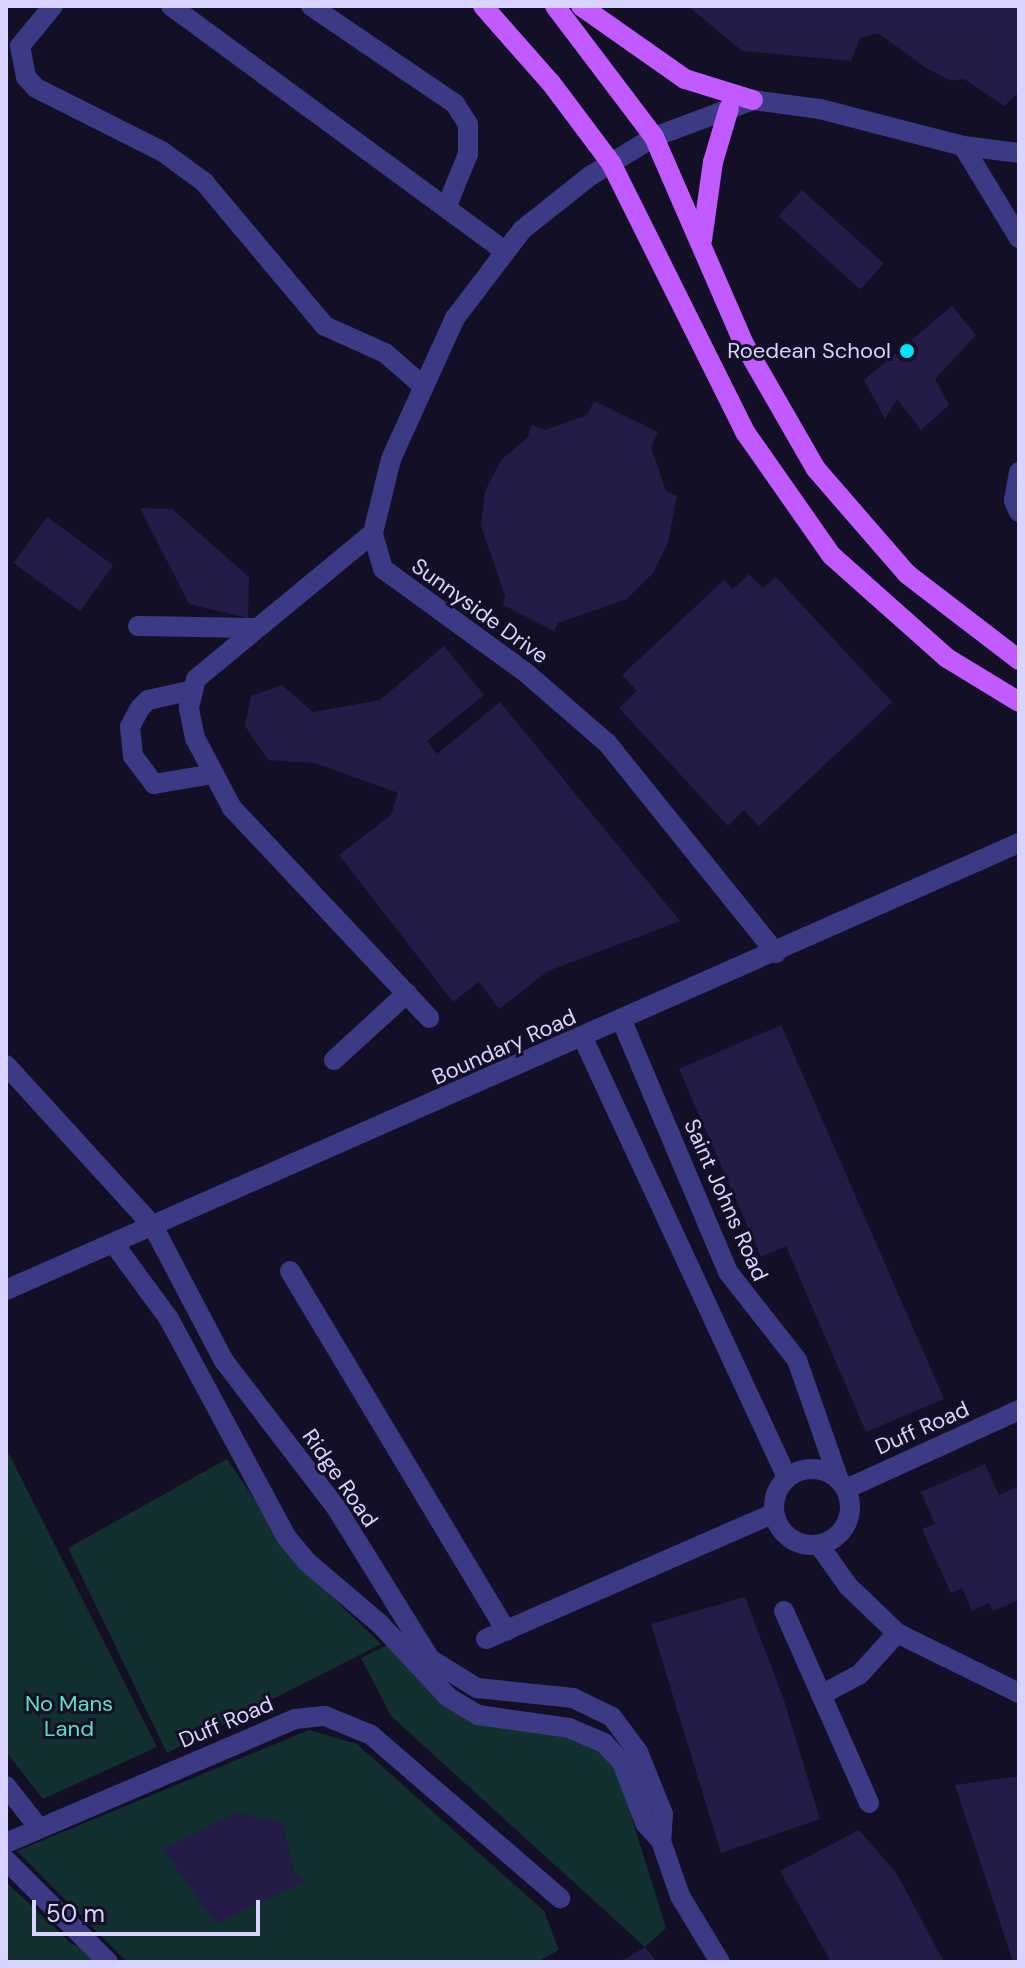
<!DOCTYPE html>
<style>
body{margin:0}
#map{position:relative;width:1025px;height:1968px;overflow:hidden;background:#130f26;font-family:"DM Sans",sans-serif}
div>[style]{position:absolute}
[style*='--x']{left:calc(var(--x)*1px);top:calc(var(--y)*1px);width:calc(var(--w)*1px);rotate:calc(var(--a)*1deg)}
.green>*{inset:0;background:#12302f}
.building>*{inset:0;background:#241b47;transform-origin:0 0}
.minor>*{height:20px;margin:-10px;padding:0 10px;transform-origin:10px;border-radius:10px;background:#3d3a85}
.minor>.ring{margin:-10px;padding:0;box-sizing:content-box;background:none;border:20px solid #3d3a85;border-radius:50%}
.major>*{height:20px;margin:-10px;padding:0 10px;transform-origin:10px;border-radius:10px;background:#c25bff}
.dots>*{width:22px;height:22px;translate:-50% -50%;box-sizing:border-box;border:4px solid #130f26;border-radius:50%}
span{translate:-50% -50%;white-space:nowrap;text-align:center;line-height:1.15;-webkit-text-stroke:6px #130f26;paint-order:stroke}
.poi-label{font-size:22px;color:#d9d4ff}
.right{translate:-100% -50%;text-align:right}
.street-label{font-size:22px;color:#d9d4ff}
.park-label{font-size:22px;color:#5fe0c0}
.frame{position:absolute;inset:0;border:8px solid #d9d4ff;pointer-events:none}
.scale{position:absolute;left:32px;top:1900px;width:228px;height:36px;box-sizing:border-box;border:4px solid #d9d4ff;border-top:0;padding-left:10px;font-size:24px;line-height:28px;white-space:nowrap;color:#d9d4ff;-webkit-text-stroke:6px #130f26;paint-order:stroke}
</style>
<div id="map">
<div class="green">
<div style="clip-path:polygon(6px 1448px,157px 1747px,43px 1799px,6px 1752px)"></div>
<div style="clip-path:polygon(227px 1459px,298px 1564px,381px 1644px,167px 1753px,68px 1548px)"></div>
<div style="clip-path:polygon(390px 1644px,441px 1700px,589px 1741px,615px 1764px,666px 1928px,645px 1947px,391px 1716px,361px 1658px)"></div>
<div style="clip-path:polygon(309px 1730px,357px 1744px,544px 1911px,559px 1950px,536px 1962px,127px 1962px,17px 1851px)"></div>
<div style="clip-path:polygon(6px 1882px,72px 1944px,100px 1954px,105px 1962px,6px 1962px)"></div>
</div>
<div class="building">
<div style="clip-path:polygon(688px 6px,1019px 6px,1019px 92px,1004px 106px,964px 79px,951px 81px,926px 68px,878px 33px,860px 38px,851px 61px,742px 51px)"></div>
<div style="left:802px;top:190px;width:110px;height:35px;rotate:42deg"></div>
<div style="clip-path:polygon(952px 306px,976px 335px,935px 379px,949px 405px,921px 430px,897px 399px,885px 419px,864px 380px)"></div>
<div style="clip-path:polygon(594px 401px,658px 432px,651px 447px,666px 491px,677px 496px,668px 543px,653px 573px,627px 599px,558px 623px,554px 631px,503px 605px,505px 596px,481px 526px,485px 491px,501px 460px,527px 438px,532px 425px,545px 430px,587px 415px)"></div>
<div style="clip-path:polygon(140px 508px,172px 509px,249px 577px,248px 618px,189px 604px)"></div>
<div style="left:47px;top:517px;width:82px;height:57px;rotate:36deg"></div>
<div style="clip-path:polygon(749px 574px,763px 588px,776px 577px,892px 702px,759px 826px,744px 810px,728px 826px,619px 708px,637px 691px,622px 675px,724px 580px,733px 589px)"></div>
<div style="clip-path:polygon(444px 646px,484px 695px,427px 741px,437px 754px,500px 702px,680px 921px,548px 971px,499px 1009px,479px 982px,453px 1002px,339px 855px,391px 815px,398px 793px,315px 763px,268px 760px,245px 726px,251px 696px,282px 685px,313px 712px,380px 700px)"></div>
<div style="clip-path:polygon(781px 1025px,944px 1399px,866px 1432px,786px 1246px,761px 1257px,679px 1069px)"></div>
<div style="clip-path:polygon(985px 1464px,999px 1495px,1019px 1486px,1019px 1600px,993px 1611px,989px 1603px,972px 1611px,962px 1588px,951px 1593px,922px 1529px,935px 1524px,921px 1492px)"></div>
<div style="clip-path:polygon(745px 1597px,784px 1700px,820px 1819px,721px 1853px,651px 1624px)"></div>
<div style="clip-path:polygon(1019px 1776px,1019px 1961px,1013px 1962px,955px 1785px)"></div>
<div style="clip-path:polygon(236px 1813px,283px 1823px,294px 1872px,305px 1881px,216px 1924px,163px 1849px)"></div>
<div style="clip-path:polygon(859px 1830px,897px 1874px,944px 1962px,831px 1962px,780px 1871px)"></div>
<div style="clip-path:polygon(645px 1947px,657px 1962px,620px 1962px)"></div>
</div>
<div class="minor">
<div style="--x:53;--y:6;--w:52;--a:129.5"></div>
<div style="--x:20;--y:46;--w:32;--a:79"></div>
<div style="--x:26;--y:77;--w:15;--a:48"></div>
<div style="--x:36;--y:88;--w:142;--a:26.7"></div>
<div style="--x:163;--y:152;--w:51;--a:36.2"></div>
<div style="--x:204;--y:182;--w:188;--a:50"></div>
<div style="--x:325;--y:326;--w:66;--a:24.2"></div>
<div style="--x:385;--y:353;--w:50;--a:41"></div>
<div style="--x:171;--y:6;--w:414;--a:36.3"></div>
<div style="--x:311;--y:6;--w:174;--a:34.2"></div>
<div style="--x:455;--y:104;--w:24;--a:57"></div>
<div style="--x:468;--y:124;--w:30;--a:90"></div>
<div style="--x:468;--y:154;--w:58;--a:112.2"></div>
<div style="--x:963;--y:146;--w:108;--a:58.7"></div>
<div style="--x:1019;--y:472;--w:29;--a:100"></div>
<div style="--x:1014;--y:501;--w:12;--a:66"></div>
<div style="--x:373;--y:533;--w:229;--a:140.5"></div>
<div style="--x:196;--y:679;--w:30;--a:104"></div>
<div style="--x:189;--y:708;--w:31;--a:79"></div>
<div style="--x:195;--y:738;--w:79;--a:62.1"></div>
<div style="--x:232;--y:808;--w:288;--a:46.8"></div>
<div style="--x:138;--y:626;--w:118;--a:1"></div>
<div style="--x:189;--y:691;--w:42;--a:167.6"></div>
<div style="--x:148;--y:700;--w:11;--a:135"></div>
<div style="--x:140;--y:708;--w:21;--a:118"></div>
<div style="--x:130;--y:727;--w:29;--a:84"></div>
<div style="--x:133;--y:756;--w:35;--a:53"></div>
<div style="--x:154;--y:784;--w:60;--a:-9.6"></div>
<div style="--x:776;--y:953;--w:270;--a:-128.8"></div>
<div style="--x:607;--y:743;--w:108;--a:-139.1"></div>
<div style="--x:525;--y:672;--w:175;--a:-144"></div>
<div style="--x:383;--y:569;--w:37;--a:-106"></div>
<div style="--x:373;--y:533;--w:76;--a:-76.3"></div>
<div style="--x:391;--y:459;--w:155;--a:-65.6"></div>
<div style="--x:455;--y:318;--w:111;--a:-52.7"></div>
<div style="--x:522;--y:230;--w:87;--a:-38.5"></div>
<div style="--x:590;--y:176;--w:75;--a:-31.4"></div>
<div style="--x:654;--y:137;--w:106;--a:-20.5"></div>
<div style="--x:753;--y:100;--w:68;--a:7.7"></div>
<div style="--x:820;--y:109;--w:148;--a:14.5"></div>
<div style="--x:963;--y:146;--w:56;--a:7.1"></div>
<div style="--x:622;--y:1021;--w:272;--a:67.1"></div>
<div style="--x:728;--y:1272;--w:112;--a:51.9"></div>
<div style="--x:797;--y:1360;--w:125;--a:70.8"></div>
<div style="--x:583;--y:1038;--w:484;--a:65.1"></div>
<div style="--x:334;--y:1060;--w:99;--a:-42.5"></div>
<div style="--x:6;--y:1065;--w:218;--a:47.6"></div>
<div style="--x:153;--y:1226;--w:153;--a:62.3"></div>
<div style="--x:224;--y:1361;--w:186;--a:52.6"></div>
<div style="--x:337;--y:1509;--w:176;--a:58.2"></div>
<div style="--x:430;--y:1659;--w:55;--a:31.7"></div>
<div style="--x:477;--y:1688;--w:97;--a:5.9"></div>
<div style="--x:573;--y:1698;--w:43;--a:26"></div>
<div style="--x:612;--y:1717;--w:44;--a:53.4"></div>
<div style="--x:638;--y:1752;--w:67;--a:68"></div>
<div style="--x:663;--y:1814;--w:27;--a:94"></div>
<div style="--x:114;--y:1244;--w:93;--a:53.7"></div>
<div style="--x:169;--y:1319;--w:249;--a:61.7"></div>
<div style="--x:287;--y:1538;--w:31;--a:50"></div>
<div style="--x:307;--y:1562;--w:96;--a:40.3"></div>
<div style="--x:380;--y:1624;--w:100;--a:47"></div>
<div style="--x:448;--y:1697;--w:35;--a:31"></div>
<div style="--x:478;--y:1715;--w:92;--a:8.1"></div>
<div style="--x:569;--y:1728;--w:38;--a:23"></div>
<div style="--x:604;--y:1743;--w:26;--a:47"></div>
<div style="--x:622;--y:1762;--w:65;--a:69.3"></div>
<div style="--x:645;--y:1823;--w:24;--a:48"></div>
<div style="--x:661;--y:1841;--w:58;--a:70.9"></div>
<div style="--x:680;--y:1896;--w:77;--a:58.8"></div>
<div style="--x:290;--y:1271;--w:420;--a:59"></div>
<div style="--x:6;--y:1290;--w:1107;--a:-23.81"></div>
<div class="ring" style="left:774px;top:1469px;width:56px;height:56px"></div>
<div style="--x:846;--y:1489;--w:190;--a:-24.5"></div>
<div style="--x:819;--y:1545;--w:50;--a:54.7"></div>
<div style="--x:848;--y:1586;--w:68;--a:43.8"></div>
<div style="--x:897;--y:1633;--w:136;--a:26.2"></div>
<div style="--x:784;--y:1611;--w:210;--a:66.1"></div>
<div style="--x:486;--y:1639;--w:314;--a:-23.6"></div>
<div style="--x:821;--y:1695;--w:44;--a:-28.3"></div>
<div style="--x:860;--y:1674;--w:55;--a:-47.9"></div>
<div style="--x:6;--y:1786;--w:53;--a:51.8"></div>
<div style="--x:6;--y:1843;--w:314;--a:-23.2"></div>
<div style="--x:295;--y:1719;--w:30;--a:-6"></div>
<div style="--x:325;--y:1716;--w:50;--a:22.4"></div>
<div style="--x:371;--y:1735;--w:250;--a:40.8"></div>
<div style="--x:6;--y:1860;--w:144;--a:45"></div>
</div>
<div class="major">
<div style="--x:483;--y:6;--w:103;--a:48.6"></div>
<div style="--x:551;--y:83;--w:100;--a:53.1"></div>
<div style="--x:611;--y:163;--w:301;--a:63.5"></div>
<div style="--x:745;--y:432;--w:150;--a:55"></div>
<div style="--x:831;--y:555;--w:155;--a:41.6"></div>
<div style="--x:947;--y:658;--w:84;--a:31.4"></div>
<div style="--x:555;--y:6;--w:164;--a:52.9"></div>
<div style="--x:654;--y:137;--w:226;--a:66.5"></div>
<div style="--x:744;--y:344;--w:144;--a:60.1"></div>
<div style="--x:816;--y:469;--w:139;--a:49.1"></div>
<div style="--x:907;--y:574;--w:141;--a:37.5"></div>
<div style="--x:581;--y:6;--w:127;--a:35.1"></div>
<div style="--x:685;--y:79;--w:71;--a:17.2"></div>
<div style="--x:702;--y:240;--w:79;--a:-82"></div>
<div style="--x:713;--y:162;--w:56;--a:-73.5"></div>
</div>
<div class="dots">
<div style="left:907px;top:351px;background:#00e5ff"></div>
</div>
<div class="poi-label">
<span class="right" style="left:891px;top:351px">Roedean School</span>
</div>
<div class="street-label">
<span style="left:480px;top:611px;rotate:36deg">Sunnyside Drive</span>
<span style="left:504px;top:1047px;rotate:-24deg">Boundary Road</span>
<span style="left:726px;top:1200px;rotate:66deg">Saint Johns Road</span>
<span style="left:922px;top:1428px;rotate:-24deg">Duff Road</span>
<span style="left:340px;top:1478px;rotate:55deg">Ridge Road</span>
<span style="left:226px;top:1722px;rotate:-23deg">Duff Road</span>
</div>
<div class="park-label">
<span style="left:69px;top:1716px">No Mans<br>Land</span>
</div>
<div class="frame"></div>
<div class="scale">50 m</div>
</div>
